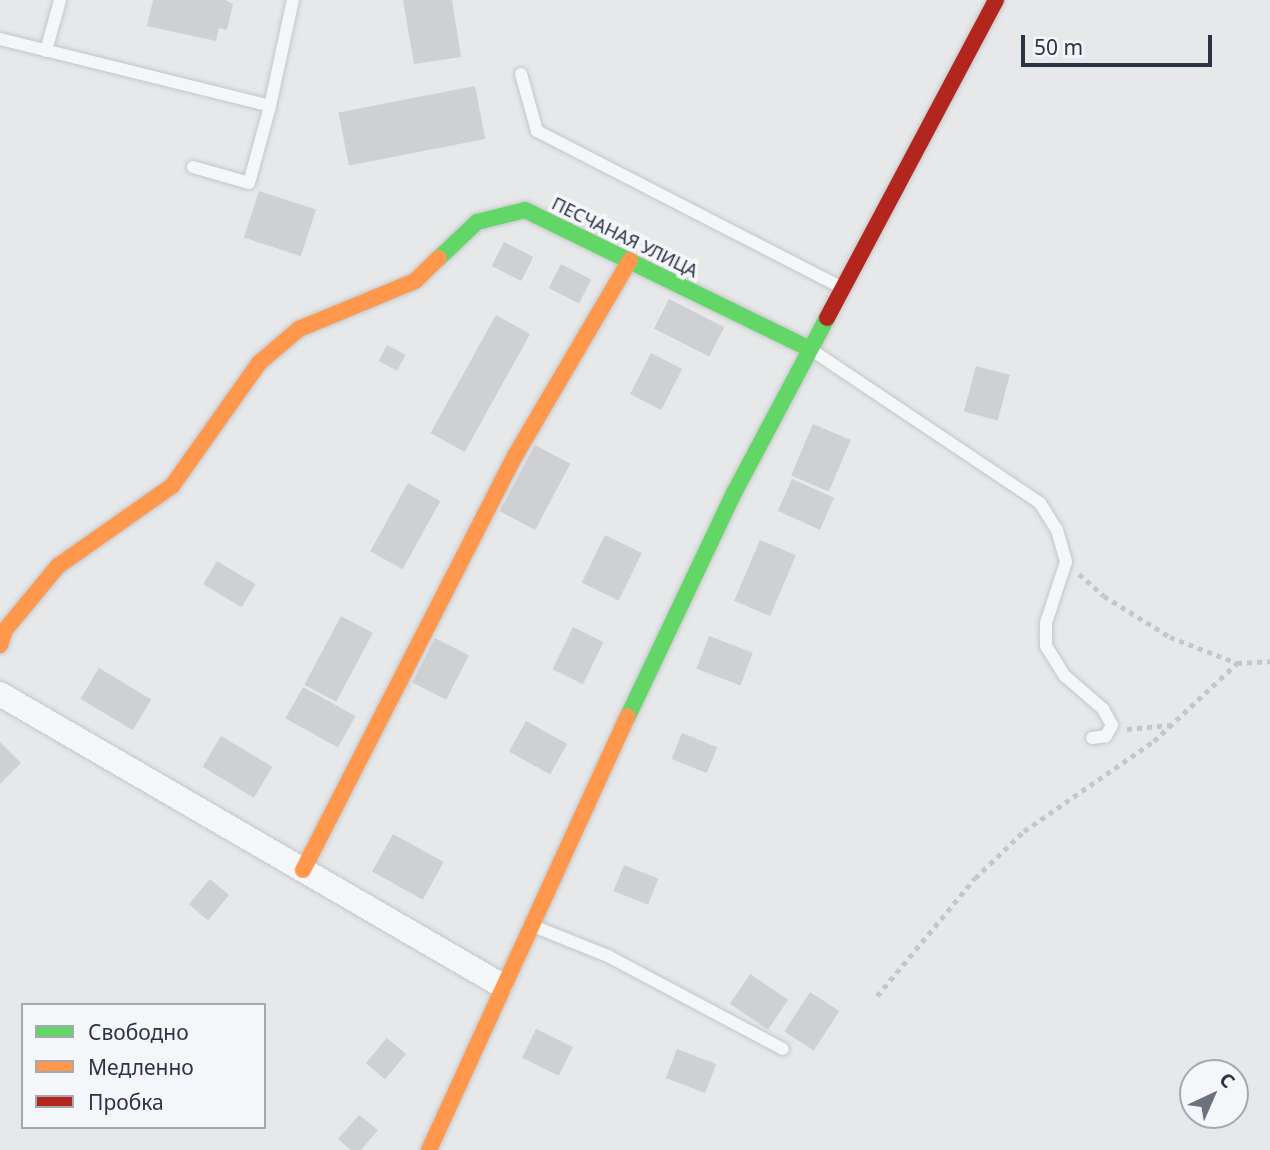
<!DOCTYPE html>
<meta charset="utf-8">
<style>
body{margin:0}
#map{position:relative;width:1270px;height:1150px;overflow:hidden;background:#e6e8ea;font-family:"Noto Sans",sans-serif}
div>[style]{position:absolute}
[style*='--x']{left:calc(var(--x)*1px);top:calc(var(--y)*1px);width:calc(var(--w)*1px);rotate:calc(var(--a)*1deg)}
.building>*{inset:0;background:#ced0d3;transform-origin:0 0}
.path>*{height:4.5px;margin-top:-2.25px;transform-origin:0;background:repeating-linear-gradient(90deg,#c5c6ca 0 5px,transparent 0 10px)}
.roads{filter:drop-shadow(0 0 2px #c4c6c8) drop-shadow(0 0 2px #c4c6c8)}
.lane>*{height:12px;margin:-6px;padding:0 6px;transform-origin:6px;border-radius:6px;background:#f5f6f7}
.street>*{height:24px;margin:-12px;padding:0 12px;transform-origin:12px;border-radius:12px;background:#f5f6f7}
.fast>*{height:16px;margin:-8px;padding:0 8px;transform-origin:8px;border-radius:8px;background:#63d668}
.slow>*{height:16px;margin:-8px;padding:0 8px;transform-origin:8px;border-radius:8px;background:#ff974d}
.jam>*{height:16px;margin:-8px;padding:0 8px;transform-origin:8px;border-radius:8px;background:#b3261e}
span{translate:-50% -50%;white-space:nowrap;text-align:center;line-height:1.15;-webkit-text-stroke:7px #f4f6f9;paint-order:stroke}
.street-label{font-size:18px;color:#2b3445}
.legend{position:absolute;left:21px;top:1003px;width:245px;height:126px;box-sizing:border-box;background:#f4f6f9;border:2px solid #a4a8b1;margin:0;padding:9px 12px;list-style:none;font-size:21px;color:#2b3445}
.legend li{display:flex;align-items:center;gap:14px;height:35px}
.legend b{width:35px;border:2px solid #a4a8b1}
.north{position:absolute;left:1179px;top:1059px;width:70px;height:70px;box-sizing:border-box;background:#f4f6f9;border:2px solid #a4a8b1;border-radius:50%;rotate:44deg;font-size:19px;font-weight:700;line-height:28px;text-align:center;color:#2b3445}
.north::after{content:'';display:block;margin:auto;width:24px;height:32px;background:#6c737f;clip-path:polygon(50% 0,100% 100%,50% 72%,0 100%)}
.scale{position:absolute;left:1021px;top:35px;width:191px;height:32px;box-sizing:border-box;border:4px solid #2b3445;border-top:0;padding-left:9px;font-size:21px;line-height:24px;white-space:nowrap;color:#2b3445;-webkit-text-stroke:5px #f4f6f9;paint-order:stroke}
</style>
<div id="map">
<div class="building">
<div style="clip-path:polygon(153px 0,225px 0,233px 4px,227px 30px,219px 28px,216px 41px,147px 26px)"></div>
<div style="clip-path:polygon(403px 0,452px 0,461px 57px,414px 64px)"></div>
<div style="left:475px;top:86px;width:54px;height:139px;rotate:79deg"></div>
<div style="left:259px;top:191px;width:60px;height:49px;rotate:18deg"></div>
<div style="left:504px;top:242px;width:33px;height:27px;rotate:27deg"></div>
<div style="left:561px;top:264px;width:34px;height:27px;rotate:27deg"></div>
<div style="left:669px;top:299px;width:62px;height:33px;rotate:27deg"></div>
<div style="left:496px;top:315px;width:39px;height:135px;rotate:29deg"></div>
<div style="left:387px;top:345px;width:21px;height:18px;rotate:28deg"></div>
<div style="left:651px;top:353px;width:35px;height:46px;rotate:27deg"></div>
<div style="left:976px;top:366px;width:35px;height:47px;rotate:15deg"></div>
<div style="left:813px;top:424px;width:41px;height:56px;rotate:23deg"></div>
<div style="left:535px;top:445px;width:40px;height:75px;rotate:28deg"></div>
<div style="left:792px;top:479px;width:46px;height:35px;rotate:24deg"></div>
<div style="left:408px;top:483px;width:37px;height:78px;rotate:29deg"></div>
<div style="left:605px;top:535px;width:41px;height:53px;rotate:26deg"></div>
<div style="left:760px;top:540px;width:39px;height:66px;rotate:23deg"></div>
<div style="left:217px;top:561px;width:45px;height:27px;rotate:31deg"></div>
<div style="left:341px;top:616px;width:36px;height:78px;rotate:28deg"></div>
<div style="left:573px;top:627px;width:34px;height:47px;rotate:26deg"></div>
<div style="left:709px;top:636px;width:47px;height:35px;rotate:21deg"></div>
<div style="left:435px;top:638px;width:38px;height:50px;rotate:27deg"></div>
<div style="left:99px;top:668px;width:61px;height:36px;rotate:31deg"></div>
<div style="left:303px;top:687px;width:60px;height:36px;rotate:29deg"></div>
<div style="left:526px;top:721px;width:47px;height:35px;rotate:29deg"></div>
<div style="left:682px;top:733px;width:38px;height:28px;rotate:22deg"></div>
<div style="left:221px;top:736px;width:60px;height:36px;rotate:31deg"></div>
<div style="clip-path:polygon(0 742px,21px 763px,0 784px)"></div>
<div style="left:393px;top:834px;width:58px;height:43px;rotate:29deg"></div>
<div style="left:624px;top:865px;width:37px;height:28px;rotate:22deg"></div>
<div style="left:210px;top:879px;width:25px;height:33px;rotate:40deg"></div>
<div style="left:750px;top:974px;width:46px;height:36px;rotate:34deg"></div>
<div style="left:810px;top:992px;width:35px;height:47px;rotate:33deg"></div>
<div style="left:536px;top:1029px;width:41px;height:32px;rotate:26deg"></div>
<div style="left:387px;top:1038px;width:25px;height:33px;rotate:40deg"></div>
<div style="left:677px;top:1049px;width:42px;height:31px;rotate:21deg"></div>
<div style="clip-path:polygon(359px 1115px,378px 1130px,361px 1150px,351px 1150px,338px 1139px)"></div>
</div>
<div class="path">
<div style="--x:1079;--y:574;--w:33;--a:41"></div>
<div style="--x:1104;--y:596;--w:78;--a:31.8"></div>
<div style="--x:1170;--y:637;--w:72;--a:21.2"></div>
<div style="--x:1237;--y:663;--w:33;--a:-3"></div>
<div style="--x:1127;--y:729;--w:43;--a:-5.3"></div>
<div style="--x:877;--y:996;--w:153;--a:-50.3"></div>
<div style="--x:975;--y:878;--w:68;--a:-43.8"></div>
<div style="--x:1024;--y:831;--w:158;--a:-34.7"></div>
<div style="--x:1154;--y:741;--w:114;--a:-43.2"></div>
</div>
<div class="roads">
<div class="lane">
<div style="--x:0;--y:39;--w:278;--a:13.9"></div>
<div style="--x:270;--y:106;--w:108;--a:-77.8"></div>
<div style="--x:46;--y:51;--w:53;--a:-74.6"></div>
<div style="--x:521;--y:74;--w:59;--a:74.3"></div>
<div style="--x:537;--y:131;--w:343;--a:27.2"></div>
<div style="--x:193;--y:167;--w:58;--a:15.9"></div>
<div style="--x:249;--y:183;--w:80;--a:-74.7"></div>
<div style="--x:813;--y:351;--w:273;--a:33.8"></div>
<div style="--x:1040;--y:503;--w:32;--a:58"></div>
<div style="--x:1057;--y:530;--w:33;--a:74"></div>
<div style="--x:1066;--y:562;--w:64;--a:108.2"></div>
<div style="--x:1046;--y:623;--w:23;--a:90"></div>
<div style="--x:1046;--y:646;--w:36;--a:58"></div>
<div style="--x:1065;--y:676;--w:50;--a:41"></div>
<div style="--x:1103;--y:709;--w:18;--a:61"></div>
<div style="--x:1112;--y:725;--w:13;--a:119"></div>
<div style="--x:1106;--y:736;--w:14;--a:172"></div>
<div style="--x:533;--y:926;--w:81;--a:21.8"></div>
<div style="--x:608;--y:956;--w:198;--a:28"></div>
</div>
<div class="street">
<div style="--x:0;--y:694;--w:579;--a:30.15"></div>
</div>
<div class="fast">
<div style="--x:439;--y:258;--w:52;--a:-43.5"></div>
<div style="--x:477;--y:222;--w:49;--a:-14"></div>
<div style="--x:525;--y:210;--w:317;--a:26"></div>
<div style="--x:628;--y:716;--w:247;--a:-64.6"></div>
<div style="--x:734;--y:493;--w:198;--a:-62"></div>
</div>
<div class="slow">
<div style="--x:0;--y:645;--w:16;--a:-72"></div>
<div style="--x:5;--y:630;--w:83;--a:-50.4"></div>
<div style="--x:58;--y:566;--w:139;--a:-35.1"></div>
<div style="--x:172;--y:486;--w:151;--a:-54.7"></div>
<div style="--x:259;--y:363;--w:52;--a:-40.4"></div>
<div style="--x:299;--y:329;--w:126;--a:-22.5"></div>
<div style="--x:415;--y:281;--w:33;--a:-44"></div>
<div style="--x:303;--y:870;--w:465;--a:-62.9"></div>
<div style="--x:515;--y:456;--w:227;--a:-59.6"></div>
<div style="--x:429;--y:1150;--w:477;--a:-65.4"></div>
</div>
<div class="jam">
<div style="--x:827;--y:318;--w:360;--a:-62"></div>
</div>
</div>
<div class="street-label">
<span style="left:625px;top:237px;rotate:26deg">ПЕСЧАНАЯ УЛИЦА</span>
</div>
<ul class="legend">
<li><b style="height:9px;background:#63d668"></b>Свободно</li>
<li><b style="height:9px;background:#ff974d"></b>Медленно</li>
<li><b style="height:9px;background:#b3261e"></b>Пробка</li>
</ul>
<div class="north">С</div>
<div class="scale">50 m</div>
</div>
